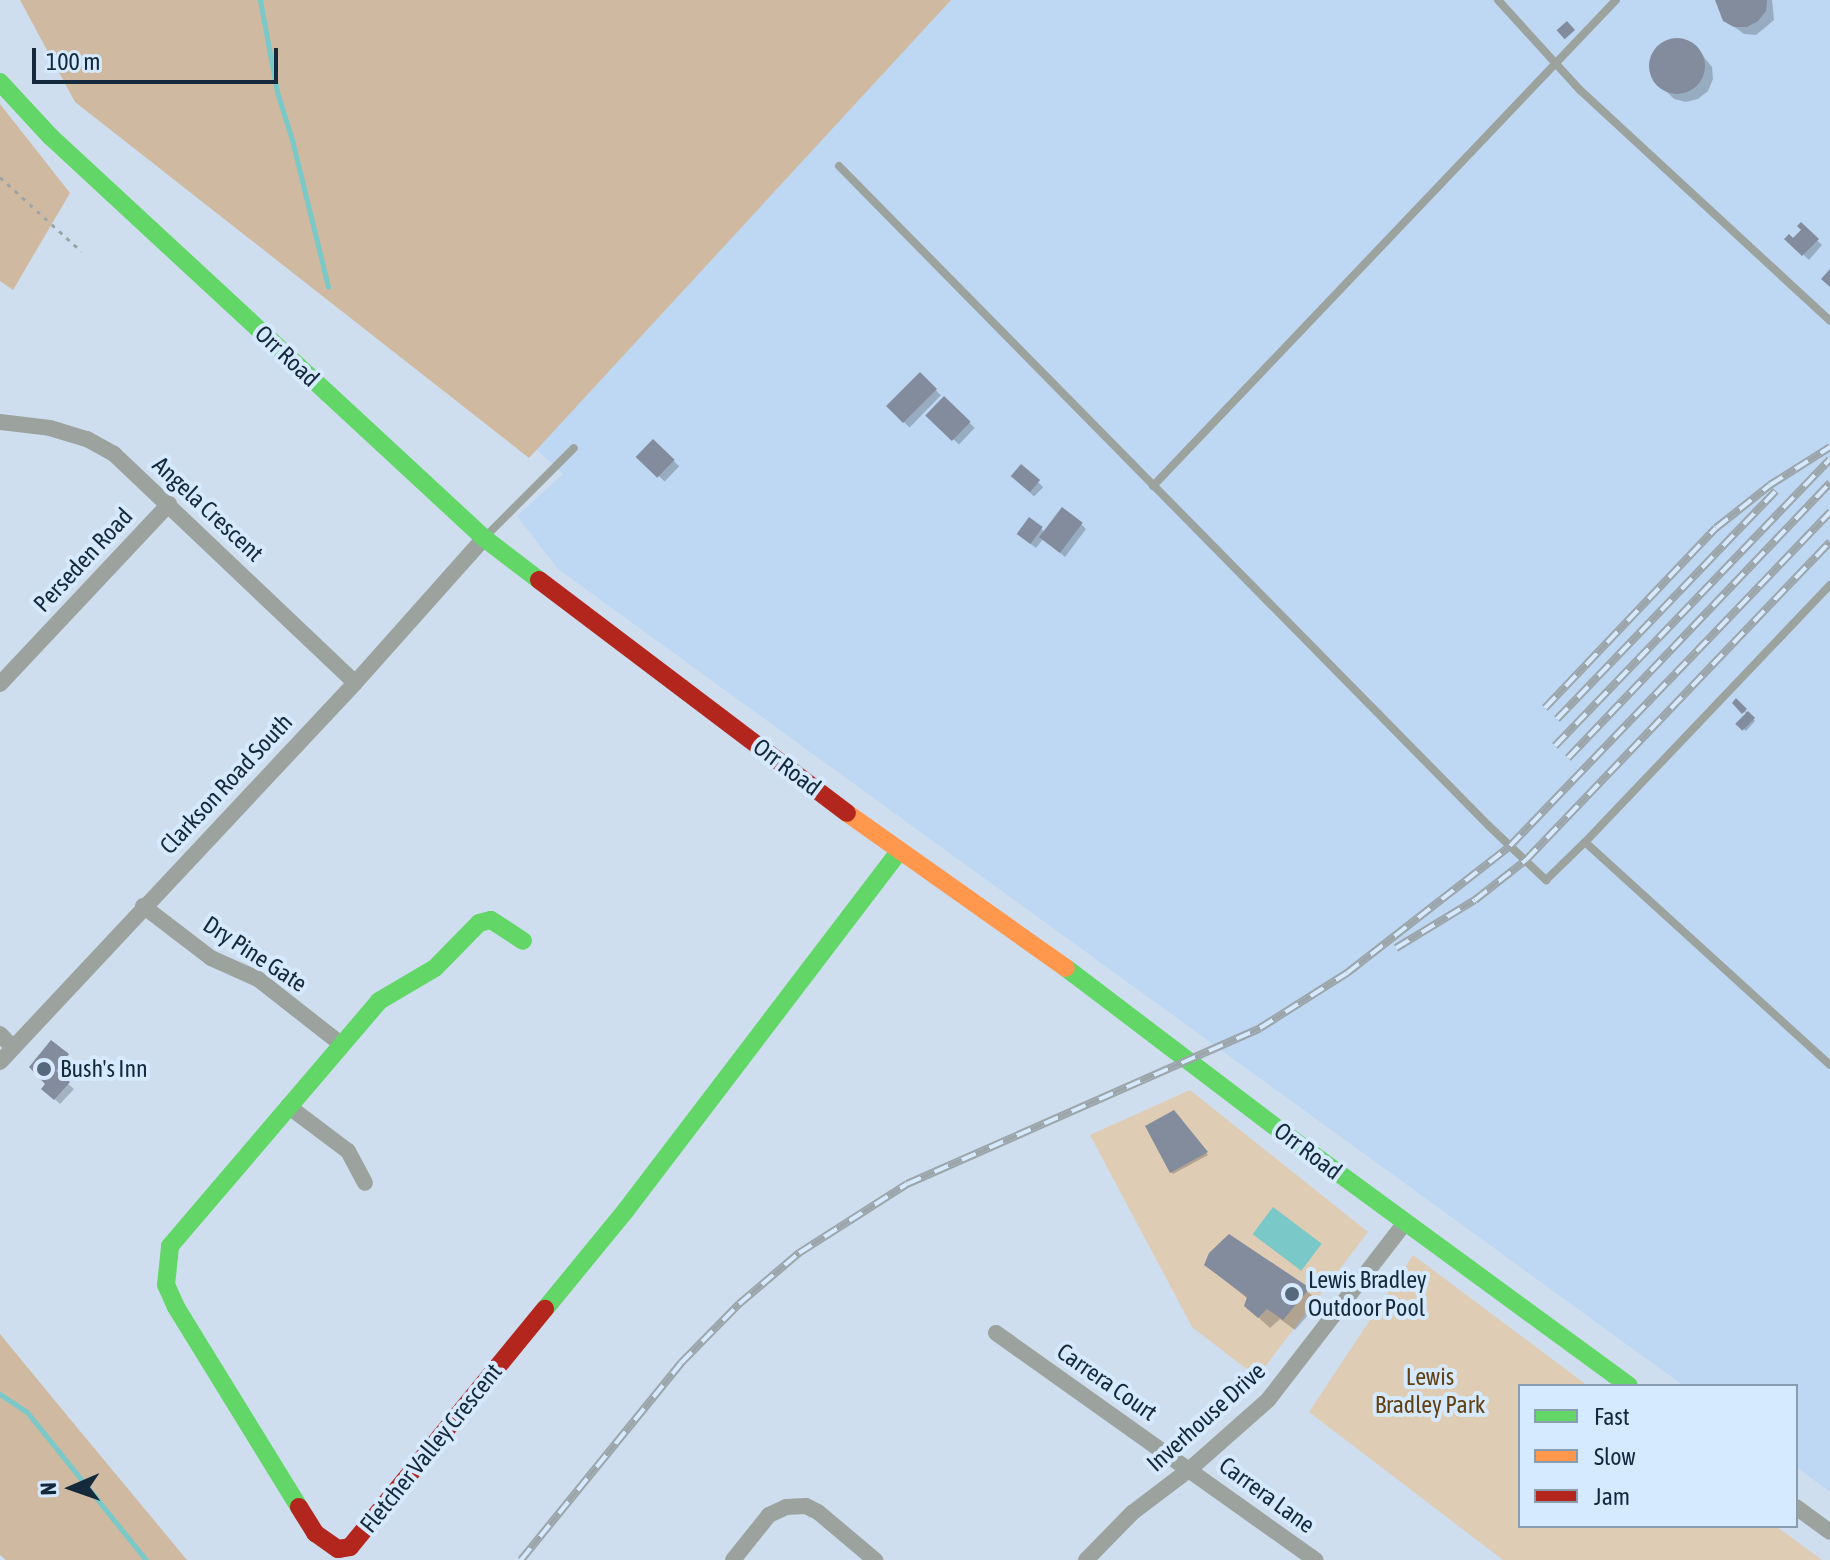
<!DOCTYPE html>
<style>
body{margin:0}
#map{position:relative;width:1830px;height:1560px;overflow:hidden;background:#cedeef;font-family:"Asap Condensed",sans-serif}
div>[style]{position:absolute}
[style*='--x']{left:calc(var(--x)*1px);top:calc(var(--y)*1px);width:calc(var(--w)*1px);rotate:calc(var(--a)*1deg)}
.built>*{inset:0;background:#bed7f2}
.green>*{inset:0;background:#dfccb5}
.forest>*{inset:0;background:#cfbaa1}
.water>*{inset:0;background:#7ac8c8;transform-origin:0 0}
.shadow>*{inset:0;background:#0003;transform-origin:0 0}
.stream>*{height:5px;margin:-2.5px;padding:0 2.5px;transform-origin:2.5px;border-radius:2.5px;background:#7ac8c8}
.building>*{inset:0;background:#828c9d;transform-origin:0 0}
.round{border-radius:50%}
.path>*{height:3px;margin-top:-1.5px;transform-origin:0;background:repeating-linear-gradient(90deg,#9ba5a8 0 4px,transparent 0 10px)}
.lane>*{height:8px;margin:-4px;padding:0 4px;transform-origin:4px;border-radius:4px;background:#9ca29d}
.street>*{height:16px;margin:-8px;padding:0 8px;transform-origin:8px;border-radius:8px;background:#9ca29d}
.fast>*{height:18px;margin:-9px;padding:0 9px;transform-origin:9px;border-radius:9px;background:#63d668}
.slow>*{height:18px;margin:-9px;padding:0 9px;transform-origin:9px;border-radius:9px;background:#ff974d}
.jam>*{height:18px;margin:-9px;padding:0 9px;transform-origin:9px;border-radius:9px;background:#b3261e}
.rail>*{height:8px;margin-top:-4px;transform-origin:0;background:repeating-linear-gradient(90deg,#d6eaff 0 15px,#9ba5aa 0 30px);box-sizing:border-box;border-block:2px solid #9ba5aa}
.dots>*{width:22px;height:22px;translate:-50% -50%;box-sizing:border-box;border:4px solid #d6eaff;border-radius:50%}
span{translate:-50% -50%;white-space:nowrap;text-align:center;line-height:1.15;-webkit-text-stroke:8px #d6eaff;paint-order:stroke}
.street-label{font-size:24px;color:#15293d}
.poi-label{font-size:24px;color:#15293d}
.left{translate:0 -50%;text-align:left}
.park-label{font-size:24px;color:#634113}
.legend{position:absolute;left:1518px;top:1384px;width:280px;height:144px;box-sizing:border-box;background:#d6eaff;border:2px solid #899db1;margin:0;padding:10px 14px;list-style:none;font-size:24px;color:#15293d}
.legend li{display:flex;align-items:center;gap:16px;height:40px}
.legend b{width:40px;border:2px solid #899db1}
.north{position:absolute;left:32px;top:1448px;width:80px;height:80px;-webkit-text-stroke:6px #d6eaff;paint-order:stroke;rotate:268deg;font-size:22px;font-weight:700;line-height:32px;text-align:center;color:#15293d}
.north::after{content:'';display:block;margin:auto;width:28px;height:36px;background:#15293d;clip-path:polygon(50% 0,100% 100%,50% 72%,0 100%)}
.scale{position:absolute;left:32px;top:48px;width:246px;height:36px;box-sizing:border-box;border:4px solid #15293d;border-top:0;padding-left:10px;font-size:24px;line-height:28px;white-space:nowrap;color:#15293d;-webkit-text-stroke:6px #d6eaff;paint-order:stroke}
</style>
<div id="map">
<div class="built">
<div style="clip-path:polygon(263px 0,1830px 0,1830px 1492px,1796px 1467px,1796px 1386px,1684px 1386px,558px 569px,517px 516px,563px 474px,412px 334px)"></div>
</div>
<div class="green">
<div style="clip-path:polygon(1190px 1090px,1368px 1232px,1257px 1377px,1192px 1327px,1090px 1135px)"></div>
<div style="clip-path:polygon(1413px 1255px,1588px 1386px,1520px 1386px,1520px 1526px,1776px 1526px,1822px 1560px,1503px 1560px,1309px 1412px)"></div>
</div>
<div class="forest">
<div style="clip-path:polygon(20px 0,951px 0,529px 458px,75px 102px)"></div>
<div style="clip-path:polygon(0 104px,70px 193px,13px 290px,0 281px)"></div>
<div style="clip-path:polygon(0 1334px,70px 1419px,187px 1560px,6px 1560px,0 1555px)"></div>
</div>
<div class="water">
<div style="left:1273px;top:1207px;width:61px;height:34px;rotate:37deg"></div>
</div>
<div class="shadow">
<div style="clip-path:polygon(1717px 0,1772px 0,1774px 20px,1756px 35px,1744px 34px,1724px 19px)"></div>
<div style="clip-path:polygon(1671px 40px,1684px 40px,1695px 46px,1712px 67px,1713px 79px,1708px 91px,1698px 99px,1686px 102px,1674px 99px,1655px 80px,1651px 68px,1653px 56px,1660px 45px)"></div>
<div style="clip-path:polygon(1801px 225px,1822px 245px,1809px 260px,1787px 239px,1794px 241px,1804px 230px)"></div>
<div style="left:920px;top:375px;width:29px;height:45px;rotate:44deg"></div>
<div style="left:944px;top:399px;width:42px;height:23px;rotate:43deg"></div>
<div style="left:654px;top:442px;width:35px;height:21px;rotate:44deg"></div>
<div style="left:1022px;top:466px;width:30px;height:13px;rotate:45deg"></div>
<div style="clip-path:polygon(1030px 520px,1045px 532px,1081px 524px,1086px 529px,1065px 557px,1043px 539px,1036px 548px,1024px 539px)"></div>
<div style="clip-path:polygon(1736px 701px,1755px 721px,1746px 731px,1738px 724px,1747px 715px)"></div>
<div style="clip-path:polygon(67px 1056px,72px 1061px,60px 1077px,74px 1089px,60px 1104px,44px 1089px,48px 1084px,31px 1067px)"></div>
<div style="clip-path:polygon(1174px 1112px,1208px 1155px,1173px 1174px,1171px 1172px)"></div>
<div style="clip-path:polygon(1230px 1236px,1320px 1301px,1295px 1330px,1280px 1319px,1270px 1328px,1258px 1317px,1248px 1299px,1206px 1265px)"></div>
</div>
<div class="stream">
<div style="--x:260;--y:0;--w:94;--a:79.5"></div>
<div style="--x:277;--y:92;--w:50;--a:72.6"></div>
<div style="--x:292;--y:140;--w:151;--a:76.2"></div>
<div style="--x:0;--y:1394;--w:32;--a:34"></div>
<div style="--x:27;--y:1412;--w:190;--a:51.2"></div>
</div>
<div class="building">
<div style="clip-path:polygon(1715px 0,1767px 0,1766px 11px,1758px 21px,1747px 27px,1734px 27px,1723px 21px)"></div>
<div style="left:1567px;top:21px;width:12px;height:14px;rotate:48deg"></div>
<div class="round" style="left:1649px;top:38px;width:56px;height:56px"></div>
<div style="clip-path:polygon(1801px 222px,1819px 239px,1802px 256px,1784px 239px,1789px 234px,1793px 238px,1801px 230px,1797px 226px)"></div>
<div style="clip-path:polygon(1830px 269px,1830px 287px,1821px 279px)"></div>
<div style="left:920px;top:372px;width:24px;height:48px;rotate:45deg"></div>
<div style="left:944px;top:396px;width:37px;height:27px;rotate:44deg"></div>
<div style="left:653px;top:439px;width:30px;height:25px;rotate:44deg"></div>
<div style="left:1021px;top:464px;width:25px;height:16px;rotate:40deg"></div>
<div style="left:1062px;top:507px;width:26px;height:38px;rotate:37deg"></div>
<div style="left:1029px;top:517px;width:17px;height:21px;rotate:36deg"></div>
<div style="clip-path:polygon(1736px 698px,1747px 709px,1742px 714px,1732px 703px)"></div>
<div style="left:1748px;top:711px;width:10px;height:18px;rotate:45deg"></div>
<div style="clip-path:polygon(51px 1040px,69px 1054px,56px 1071px,70px 1082px,54px 1100px,41px 1089px,45px 1084px,29px 1067px)"></div>
<div style="clip-path:polygon(1174px 1110px,1208px 1152px,1170px 1173px,1145px 1126px)"></div>
<div style="clip-path:polygon(1229px 1234px,1310px 1288px,1283px 1320px,1267px 1309px,1258px 1318px,1244px 1306px,1247px 1297px,1204px 1265px,1209px 1253px)"></div>
</div>
<div class="path">
<div style="--x:0;--y:177;--w:110;--a:42.4"></div>
</div>
<div class="lane">
<div style="--x:1498;--y:0;--w:122;--a:47.7"></div>
<div style="--x:1580;--y:90;--w:340;--a:42.7"></div>
<div style="--x:839;--y:166;--w:926;--a:45.44"></div>
<div style="--x:1489;--y:826;--w:79;--a:43.5"></div>
<div style="--x:1546;--y:880;--w:54;--a:-44.3"></div>
<div style="--x:1153;--y:486;--w:671;--a:-46.39"></div>
<div style="--x:484;--y:538;--w:127;--a:-45"></div>
<div style="--x:1830;--y:585;--w:355;--a:133.6"></div>
<div style="--x:1585;--y:842;--w:331;--a:42.3"></div>
</div>
<div class="street">
<div style="--x:0;--y:422;--w:50;--a:6.8"></div>
<div style="--x:50;--y:428;--w:39;--a:17"></div>
<div style="--x:87;--y:439;--w:31;--a:29"></div>
<div style="--x:114;--y:454;--w:332;--a:43.5"></div>
<div style="--x:0;--y:684;--w:247;--a:-46.8"></div>
<div style="--x:143;--y:906;--w:86;--a:37.4"></div>
<div style="--x:211;--y:958;--w:51;--a:24.1"></div>
<div style="--x:258;--y:979;--w:105;--a:38.1"></div>
<div style="--x:0;--y:1034;--w:19;--a:47"></div>
<div style="--x:0;--y:1062;--w:519;--a:-46.87"></div>
<div style="--x:355;--y:683;--w:194;--a:-48.3"></div>
<div style="--x:288;--y:1106;--w:75;--a:36.9"></div>
<div style="--x:348;--y:1151;--w:36;--a:62"></div>
<div style="--x:996;--y:1333;--w:392;--a:35.4"></div>
<div style="--x:1796;--y:1507;--w:42;--a:36.3"></div>
<div style="--x:733;--y:1560;--w:58;--a:-51.3"></div>
<div style="--x:769;--y:1515;--w:19;--a:-25"></div>
<div style="--x:786;--y:1507;--w:20;--a:-3"></div>
<div style="--x:806;--y:1506;--w:13;--a:27"></div>
<div style="--x:818;--y:1512;--w:75;--a:40.1"></div>
<div style="--x:1086;--y:1560;--w:66;--a:-45.6"></div>
<div style="--x:1132;--y:1513;--w:73;--a:-37.2"></div>
<div style="--x:1190;--y:1469;--w:104;--a:-41.5"></div>
<div style="--x:1268;--y:1400;--w:224;--a:-52.3"></div>
</div>
<div class="fast">
<div style="--x:0;--y:82;--w:75;--a:47.2"></div>
<div style="--x:51;--y:137;--w:590;--a:42.8"></div>
<div style="--x:484;--y:538;--w:69;--a:37.4"></div>
<div style="--x:1066;--y:968;--w:270;--a:37.2"></div>
<div style="--x:1281;--y:1131;--w:431;--a:36.2"></div>
<div style="--x:545;--y:1309;--w:128;--a:-50.7"></div>
<div style="--x:626;--y:1210;--w:450;--a:-52.7"></div>
<div style="--x:299;--y:1507;--w:235;--a:-121.6"></div>
<div style="--x:176;--y:1307;--w:24;--a:-114"></div>
<div style="--x:166;--y:1285;--w:39;--a:-84"></div>
<div style="--x:170;--y:1246;--w:322;--a:-49.5"></div>
<div style="--x:379;--y:1001;--w:65;--a:-30.5"></div>
<div style="--x:435;--y:968;--w:63;--a:-45.6"></div>
<div style="--x:479;--y:923;--w:12;--a:-14"></div>
<div style="--x:491;--y:920;--w:38;--a:33"></div>
</div>
<div class="slow">
<div style="--x:847;--y:813;--w:268;--a:35.3"></div>
</div>
<div class="jam">
<div style="--x:539;--y:580;--w:386;--a:37.1"></div>
<div style="--x:299;--y:1507;--w:31;--a:58"></div>
<div style="--x:315;--y:1533;--w:28;--a:35"></div>
<div style="--x:338;--y:1549;--w:12;--a:-9"></div>
<div style="--x:350;--y:1547;--w:308;--a:-50.7"></div>
</div>
<div class="rail">
<div style="--x:1545;--y:708;--w:248;--a:-46.5"></div>
<div style="--x:1716;--y:528;--w:69;--a:-38.5"></div>
<div style="--x:1770;--y:485;--w:71;--a:-32.3"></div>
<div style="--x:1557;--y:719;--w:316;--a:-46.2"></div>
<div style="--x:1555;--y:746;--w:397;--a:-46.2"></div>
<div style="--x:1568;--y:758;--w:380;--a:-46.4"></div>
<div style="--x:1396;--y:948;--w:92;--a:-31.3"></div>
<div style="--x:1475;--y:900;--w:65;--a:-38.1"></div>
<div style="--x:1526;--y:860;--w:440;--a:-46.3"></div>
<div style="--x:521;--y:1560;--w:254;--a:-50.9"></div>
<div style="--x:681;--y:1363;--w:83;--a:-45.5"></div>
<div style="--x:739;--y:1304;--w:79;--a:-40.4"></div>
<div style="--x:799;--y:1253;--w:128;--a:-32.6"></div>
<div style="--x:907;--y:1184;--w:386;--a:-23.8"></div>
<div style="--x:1260;--y:1028;--w:103;--a:-32.3"></div>
<div style="--x:1347;--y:973;--w:207;--a:-37.9"></div>
<div style="--x:1510;--y:846;--w:463;--a:-46.2"></div>
</div>
<div class="dots">
<div style="left:44px;top:1069px;background:#56687b"></div>
<div style="left:1292px;top:1294px;background:#56687b"></div>
</div>
<div class="street-label">
<span style="left:287px;top:356px;rotate:43deg">Orr Road</span>
<span style="left:208px;top:509px;rotate:43deg">Angela Crescent</span>
<span style="left:83px;top:560px;rotate:-47deg">Perseden Road</span>
<span style="left:787px;top:767px;rotate:37deg">Orr Road</span>
<span style="left:226px;top:784px;rotate:-47deg">Clarkson Road South</span>
<span style="left:255px;top:954px;rotate:33deg">Dry Pine Gate</span>
<span style="left:1308px;top:1151px;rotate:37deg">Orr Road</span>
<span style="left:1107px;top:1382px;rotate:35deg">Carrera Court</span>
<span style="left:1206px;top:1417px;rotate:-42deg">Inverhouse Drive</span>
<span style="left:431px;top:1448px;rotate:-51deg">Fletcher Valley Crescent</span>
<span style="left:1267px;top:1495px;rotate:36deg">Carrera Lane</span>
</div>
<div class="poi-label">
<span class="left" style="left:60px;top:1069px">Bush's Inn</span>
<span class="left" style="left:1308px;top:1294px">Lewis Bradley<br>Outdoor Pool</span>
</div>
<div class="park-label">
<span style="left:1430px;top:1391px">Lewis<br>Bradley Park</span>
</div>
<ul class="legend">
<li><b style="height:10px;background:#63d668"></b>Fast</li>
<li><b style="height:10px;background:#ff974d"></b>Slow</li>
<li><b style="height:10px;background:#b3261e"></b>Jam</li>
</ul>
<div class="north">N</div>
<div class="scale">100 m</div>
</div>
